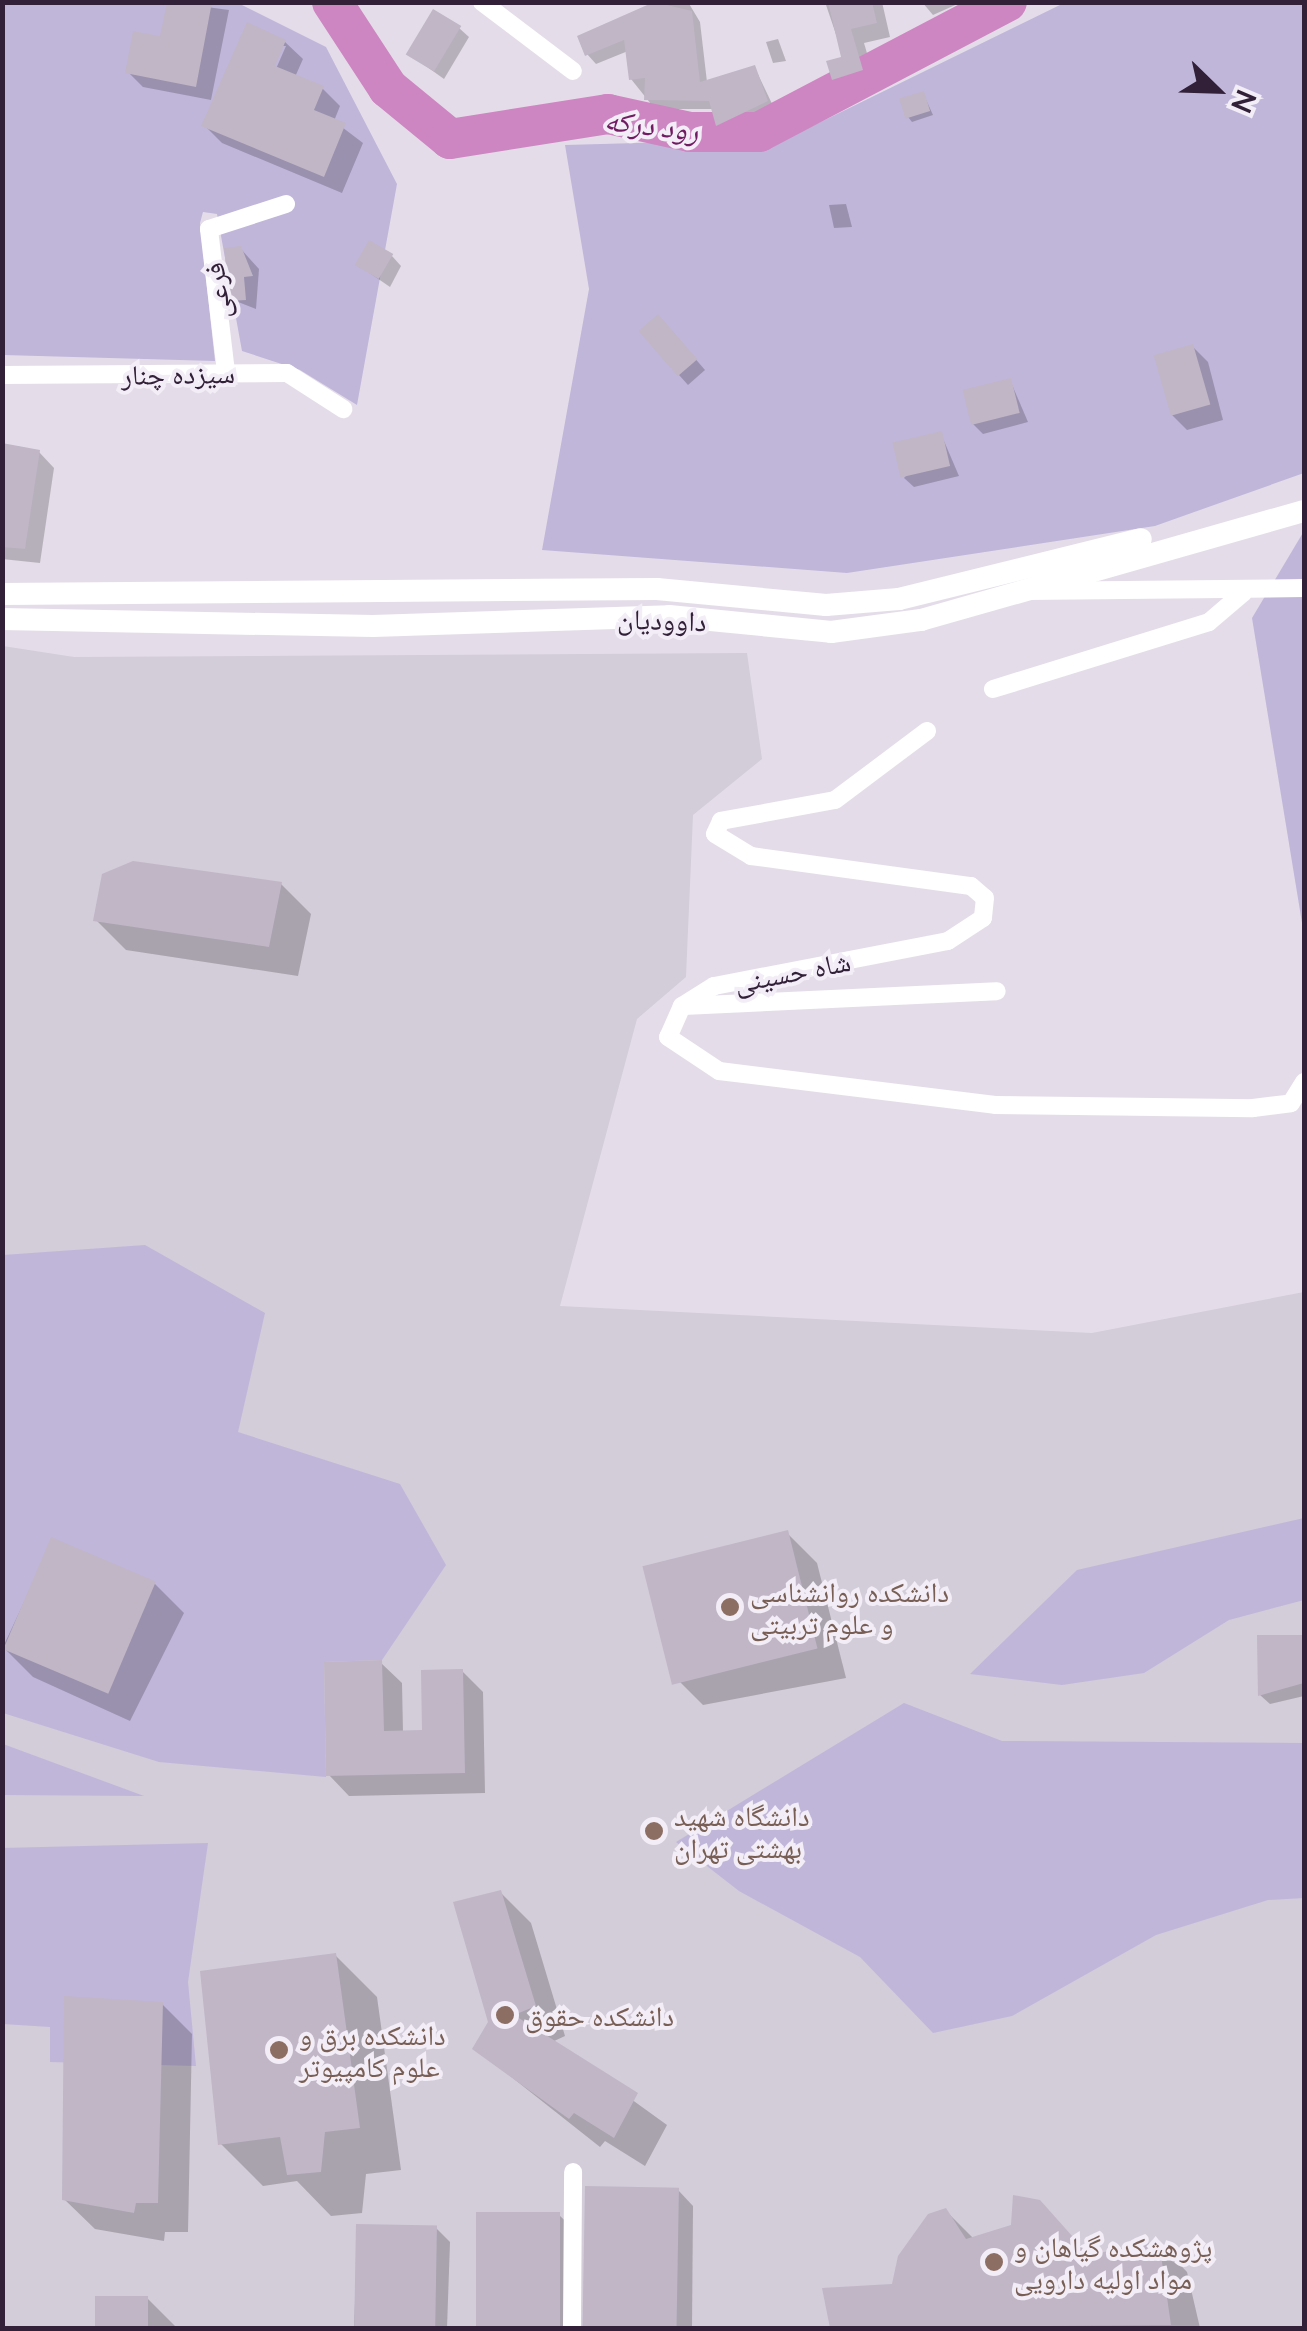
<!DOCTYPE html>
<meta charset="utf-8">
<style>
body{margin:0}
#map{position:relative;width:1307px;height:2331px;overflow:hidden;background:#e4dde9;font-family:Lato,"Noto Naskh Arabic",sans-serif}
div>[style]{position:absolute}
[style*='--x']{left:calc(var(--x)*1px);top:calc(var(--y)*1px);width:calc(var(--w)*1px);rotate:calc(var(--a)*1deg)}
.built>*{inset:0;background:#d3ccd9}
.green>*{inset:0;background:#c0b6da}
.shadow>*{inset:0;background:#0003}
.river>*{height:40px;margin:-20px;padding:0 20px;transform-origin:20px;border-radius:20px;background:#ce86c2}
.building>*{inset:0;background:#c0b6c6;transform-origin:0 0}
.minor>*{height:18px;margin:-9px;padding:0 9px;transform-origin:9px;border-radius:9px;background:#fff}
.tertiary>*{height:22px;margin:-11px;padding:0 11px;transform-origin:11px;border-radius:11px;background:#fff}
.dots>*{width:28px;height:28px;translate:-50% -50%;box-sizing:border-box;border:5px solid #f2edf6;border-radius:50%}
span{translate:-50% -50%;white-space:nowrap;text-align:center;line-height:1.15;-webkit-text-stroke:8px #f2edf6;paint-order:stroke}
.street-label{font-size:28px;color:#322038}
.education-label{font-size:28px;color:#785e54}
.left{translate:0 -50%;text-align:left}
.water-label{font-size:30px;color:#711c62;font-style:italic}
.frame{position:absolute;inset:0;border:5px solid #322038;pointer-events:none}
.north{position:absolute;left:1167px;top:40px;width:100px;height:100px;-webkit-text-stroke:8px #f2edf6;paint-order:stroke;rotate:113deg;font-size:28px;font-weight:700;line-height:40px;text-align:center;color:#322038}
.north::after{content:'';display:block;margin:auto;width:35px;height:45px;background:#322038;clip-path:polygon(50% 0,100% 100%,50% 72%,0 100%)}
</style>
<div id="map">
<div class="built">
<div style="clip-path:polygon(3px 646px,74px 657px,747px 653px,762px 759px,693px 815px,686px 977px,637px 1019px,560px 1306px,1092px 1333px,1304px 1292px,1304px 2328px,3px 2328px)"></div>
</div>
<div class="green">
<div style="clip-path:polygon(3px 3px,238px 3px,326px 47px,397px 184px,357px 405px,300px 370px,242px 351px,217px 214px,203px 212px,200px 223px,215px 361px,3px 355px)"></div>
<div style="clip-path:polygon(1064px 3px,1304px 3px,1304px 473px,1155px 526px,847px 573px,542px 550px,589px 289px,565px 145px,786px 139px)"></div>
<div style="clip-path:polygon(1304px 531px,1304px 935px,1252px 618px)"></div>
<div style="clip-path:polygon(145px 1245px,265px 1313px,238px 1432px,400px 1484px,446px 1565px,382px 1660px,324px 1662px,326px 1777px,159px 1762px,3px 1713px,3px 1255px)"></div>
<div style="clip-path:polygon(1304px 1518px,1304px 1600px,1229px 1620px,1144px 1673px,1062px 1685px,970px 1674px,1077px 1570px)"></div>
<div style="clip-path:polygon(904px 1703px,1002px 1741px,1304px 1743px,1304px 1898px,1268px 1900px,1156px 1935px,1012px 2016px,933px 2033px,860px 1957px,739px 1891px,676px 1842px)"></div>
<div style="clip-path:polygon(2px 1744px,3px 1744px,144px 1796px,3px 1795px)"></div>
<div style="clip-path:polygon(208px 1843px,188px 1982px,196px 2066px,50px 2062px,50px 2027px,3px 2024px,2px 1848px)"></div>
</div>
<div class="shadow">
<div style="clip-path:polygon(169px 2px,229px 10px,211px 100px,143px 87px,128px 72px,162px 39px)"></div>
<div style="clip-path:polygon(660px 2px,688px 2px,700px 22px,707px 82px,755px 68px,775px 110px,727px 134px,714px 109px,655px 109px,631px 79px,628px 51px,596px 64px,587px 54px,580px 38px)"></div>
<div style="clip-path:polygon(825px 2px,882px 2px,890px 37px,864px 43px,876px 84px,848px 93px,834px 79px,844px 58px)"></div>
<div style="clip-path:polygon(922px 2px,962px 2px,933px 15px)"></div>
<div style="clip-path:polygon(459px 28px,469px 37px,444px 79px,409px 54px)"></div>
<div style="clip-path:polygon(778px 39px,786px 61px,773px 63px,766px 42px)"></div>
<div style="clip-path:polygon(evenodd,285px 42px,303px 59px,295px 77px,322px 88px,340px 106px,334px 121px,363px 143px,342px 193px,222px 143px,204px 125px,285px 42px,281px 46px,286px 46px,272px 78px,267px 76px,281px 46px)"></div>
<div style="clip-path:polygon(923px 93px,933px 115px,912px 122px,908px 117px)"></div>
<div style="clip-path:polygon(846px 204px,852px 227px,834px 228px,829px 205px)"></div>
<div style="clip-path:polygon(240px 248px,259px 269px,256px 309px,233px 300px)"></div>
<div style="clip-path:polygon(392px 256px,401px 266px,390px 287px,358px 265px)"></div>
<div style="clip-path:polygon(668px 327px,705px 370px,688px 385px,679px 375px)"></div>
<div style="clip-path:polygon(1193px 347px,1208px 362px,1223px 420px,1187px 430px,1172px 415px)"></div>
<div style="clip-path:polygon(1010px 380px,1028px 422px,983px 434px,973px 424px)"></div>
<div style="clip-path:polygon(941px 434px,959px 476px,914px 487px,904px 478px)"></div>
<div style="clip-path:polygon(2px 445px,39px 452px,54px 468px,40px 563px,2px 559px)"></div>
<div style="clip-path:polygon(281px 884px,311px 914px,298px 976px,126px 950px,96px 920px)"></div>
<div style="clip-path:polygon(787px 1533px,817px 1563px,846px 1678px,703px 1705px,673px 1675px)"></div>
<div style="clip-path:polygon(53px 1540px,154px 1583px,184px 1613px,130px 1721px,33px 1677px,3px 1647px)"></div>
<div style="clip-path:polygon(1260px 1637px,1304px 1638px,1304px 1696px,1270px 1704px,1260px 1695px)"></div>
<div style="clip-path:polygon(381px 1663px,402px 1683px,403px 1733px,424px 1732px,462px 1671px,483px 1692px,485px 1793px,349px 1796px,329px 1775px)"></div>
<div style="clip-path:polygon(501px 1893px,531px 1923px,565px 2036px,552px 2042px,667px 2125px,645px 2166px,605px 2141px,600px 2147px,476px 2049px,491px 2022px)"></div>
<div style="clip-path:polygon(335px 1955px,377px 1997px,401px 2170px,366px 2174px,362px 2213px,331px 2216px,297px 2181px,263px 2186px,221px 2144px)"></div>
<div style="clip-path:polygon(162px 2004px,192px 2034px,188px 2232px,165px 2232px,164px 2241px,95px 2229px,64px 2199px)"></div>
<div style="clip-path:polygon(588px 2189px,678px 2190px,693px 2206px,692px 2328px,587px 2328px)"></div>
<div style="clip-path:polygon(946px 2211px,974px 2239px,1014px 2227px,1091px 2257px,1159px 2243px,1187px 2272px,1200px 2328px,832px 2328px,825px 2291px,894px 2286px)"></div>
<div style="clip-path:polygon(478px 2215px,559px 2215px,575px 2230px,574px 2328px,477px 2328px)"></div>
<div style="clip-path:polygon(358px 2227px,436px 2228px,450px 2242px,447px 2328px,354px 2328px)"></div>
<div style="clip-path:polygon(147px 2298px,177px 2328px,97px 2328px,97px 2299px)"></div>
</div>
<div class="river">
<div style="--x:332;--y:2;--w:103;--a:56.9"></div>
<div style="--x:388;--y:88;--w:80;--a:39.4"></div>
<div style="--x:450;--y:139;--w:160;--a:-9"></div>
<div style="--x:608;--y:114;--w:84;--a:12.4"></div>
<div style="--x:690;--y:132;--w:69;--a:0"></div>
<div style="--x:759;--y:132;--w:280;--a:-27.7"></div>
</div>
<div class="building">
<div style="clip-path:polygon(167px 2px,212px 2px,196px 87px,125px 73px,133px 31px,160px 36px)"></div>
<div style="clip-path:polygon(654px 2px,692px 11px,700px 82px,755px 65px,768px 101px,716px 126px,709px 101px,644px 100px,645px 78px,629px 80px,624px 40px,585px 56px,577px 36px)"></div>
<div style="clip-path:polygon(828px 2px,872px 2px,877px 23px,851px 29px,863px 70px,832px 80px,826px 61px,841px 57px)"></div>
<div style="left:433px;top:9px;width:33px;height:53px;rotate:31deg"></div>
<div style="clip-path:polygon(247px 22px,286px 40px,275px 66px,324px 86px,314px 110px,346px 123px,324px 177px,201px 126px)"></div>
<div style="left:924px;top:91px;width:21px;height:26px;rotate:73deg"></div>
<div style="left:369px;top:240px;width:28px;height:29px;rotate:30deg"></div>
<div style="clip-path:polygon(241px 246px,253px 276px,244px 277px,246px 300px,230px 301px,224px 248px)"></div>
<div style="left:658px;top:314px;width:60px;height:26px;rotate:49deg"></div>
<div style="left:1193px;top:344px;width:63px;height:41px;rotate:74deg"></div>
<div style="left:1011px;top:378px;width:36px;height:50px;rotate:76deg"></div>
<div style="left:942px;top:431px;width:36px;height:51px;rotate:77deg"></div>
<div style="clip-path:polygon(2px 443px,40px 450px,25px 549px,2px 547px)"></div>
<div style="clip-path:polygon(133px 861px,282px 882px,269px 947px,93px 921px,102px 874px)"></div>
<div style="left:788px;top:1530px;width:122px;height:150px;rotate:76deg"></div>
<div style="left:51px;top:1537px;width:114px;height:122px;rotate:23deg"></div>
<div style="clip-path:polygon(1257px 1635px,1304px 1635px,1304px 1683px,1258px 1696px)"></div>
<div style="clip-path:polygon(382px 1660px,384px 1731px,422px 1730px,421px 1670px,463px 1669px,465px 1773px,326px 1776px,324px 1662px)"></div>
<div style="clip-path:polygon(501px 1890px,536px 2006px,514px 2015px,638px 2093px,614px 2138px,574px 2113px,569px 2119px,472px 2049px,488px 2022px,453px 1902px)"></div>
<div style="clip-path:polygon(336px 1953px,360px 2128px,325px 2132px,321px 2172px,287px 2175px,280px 2137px,218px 2145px,200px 1971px)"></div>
<div style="clip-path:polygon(64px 1996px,163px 2002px,158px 2203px,136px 2203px,134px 2213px,62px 2200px)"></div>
<div style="left:585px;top:2186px;width:94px;height:142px;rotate:1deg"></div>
<div style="clip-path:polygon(1013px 2195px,1040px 2200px,1089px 2255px,1159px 2241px,1171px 2325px,830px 2328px,822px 2288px,892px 2284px,898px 2256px,928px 2214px,946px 2208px,966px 2239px,1011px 2225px)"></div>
<div style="left:560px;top:2212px;width:116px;height:84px;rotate:90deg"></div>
<div style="left:356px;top:2224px;width:81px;height:104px;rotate:1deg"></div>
<div style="left:95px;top:2296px;width:53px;height:32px"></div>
</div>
<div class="minor">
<div style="--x:482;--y:2;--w:114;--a:37.2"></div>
<div style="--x:226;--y:372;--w:144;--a:-96.8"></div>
<div style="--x:209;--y:229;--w:81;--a:-18"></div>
<div style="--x:2;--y:375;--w:285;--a:-0.4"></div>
<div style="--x:287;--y:373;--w:67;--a:32.7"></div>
<div style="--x:1026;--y:591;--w:278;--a:-0.6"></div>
<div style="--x:993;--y:689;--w:226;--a:-17.2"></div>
<div style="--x:1209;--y:622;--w:46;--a:-40.6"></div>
<div style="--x:927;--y:731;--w:115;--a:143.1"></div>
<div style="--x:835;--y:800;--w:116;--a:169.6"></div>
<div style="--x:721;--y:821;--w:14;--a:115"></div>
<div style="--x:715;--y:834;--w:42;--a:31.4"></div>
<div style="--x:751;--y:856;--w:222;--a:7.8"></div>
<div style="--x:971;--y:886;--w:18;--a:41"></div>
<div style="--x:985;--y:898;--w:20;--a:96"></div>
<div style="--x:983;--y:918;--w:42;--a:146.7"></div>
<div style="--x:948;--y:941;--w:238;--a:169.1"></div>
<div style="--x:714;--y:986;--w:38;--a:148"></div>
<div style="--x:682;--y:1006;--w:34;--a:114"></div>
<div style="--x:668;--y:1037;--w:61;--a:33.7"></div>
<div style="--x:719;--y:1071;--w:278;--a:7"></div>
<div style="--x:995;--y:1105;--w:258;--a:0.7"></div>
<div style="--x:1253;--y:1108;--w:38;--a:-7"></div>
<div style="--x:1291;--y:1103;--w:25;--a:-58"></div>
<div style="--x:683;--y:1006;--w:314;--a:-2.7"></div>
<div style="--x:572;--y:2328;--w:156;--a:-89.6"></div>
</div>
<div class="tertiary">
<div style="--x:2;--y:594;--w:655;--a:-0.44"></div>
<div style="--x:657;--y:589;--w:170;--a:5.4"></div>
<div style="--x:826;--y:605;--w:73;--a:-4.7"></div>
<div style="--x:899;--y:599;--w:249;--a:-13.9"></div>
<div style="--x:2;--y:619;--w:371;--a:1.1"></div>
<div style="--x:373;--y:626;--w:296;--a:-1.9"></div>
<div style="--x:669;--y:616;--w:163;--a:5.6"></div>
<div style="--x:831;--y:632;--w:91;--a:-7.6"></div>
<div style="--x:921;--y:620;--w:398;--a:-15.9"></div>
</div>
<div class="dots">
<div style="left:730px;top:1607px;background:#8d6e63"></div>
<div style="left:654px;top:1831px;background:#8d6e63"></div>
<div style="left:505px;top:2015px;background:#8d6e63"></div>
<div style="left:279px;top:2050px;background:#8d6e63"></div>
<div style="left:994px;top:2262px;background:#8d6e63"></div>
</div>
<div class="street-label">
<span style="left:216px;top:291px;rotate:-97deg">فرعی</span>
<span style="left:178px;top:373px;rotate:-1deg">سیزده چنار</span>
<span style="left:662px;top:619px;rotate:2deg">داوودیان</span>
<span style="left:792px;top:971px;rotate:-11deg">شاه حسینی</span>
</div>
<div class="education-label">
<span class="left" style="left:750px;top:1607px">دانشکده روانشناسی<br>و علوم تربیتی</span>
<span class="left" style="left:674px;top:1831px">دانشگاه شهید<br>بهشتی تهران</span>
<span class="left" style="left:525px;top:2015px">دانشکده حقوق</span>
<span class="left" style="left:299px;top:2050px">دانشکده برق و<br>علوم کامپیوتر</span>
<span class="left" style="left:1014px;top:2262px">پژوهشکده گیاهان و<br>مواد اولیه دارویی</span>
</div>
<div class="water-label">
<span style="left:652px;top:124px;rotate:7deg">رود درکه</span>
</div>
<div class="frame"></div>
<div class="north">N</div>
</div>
